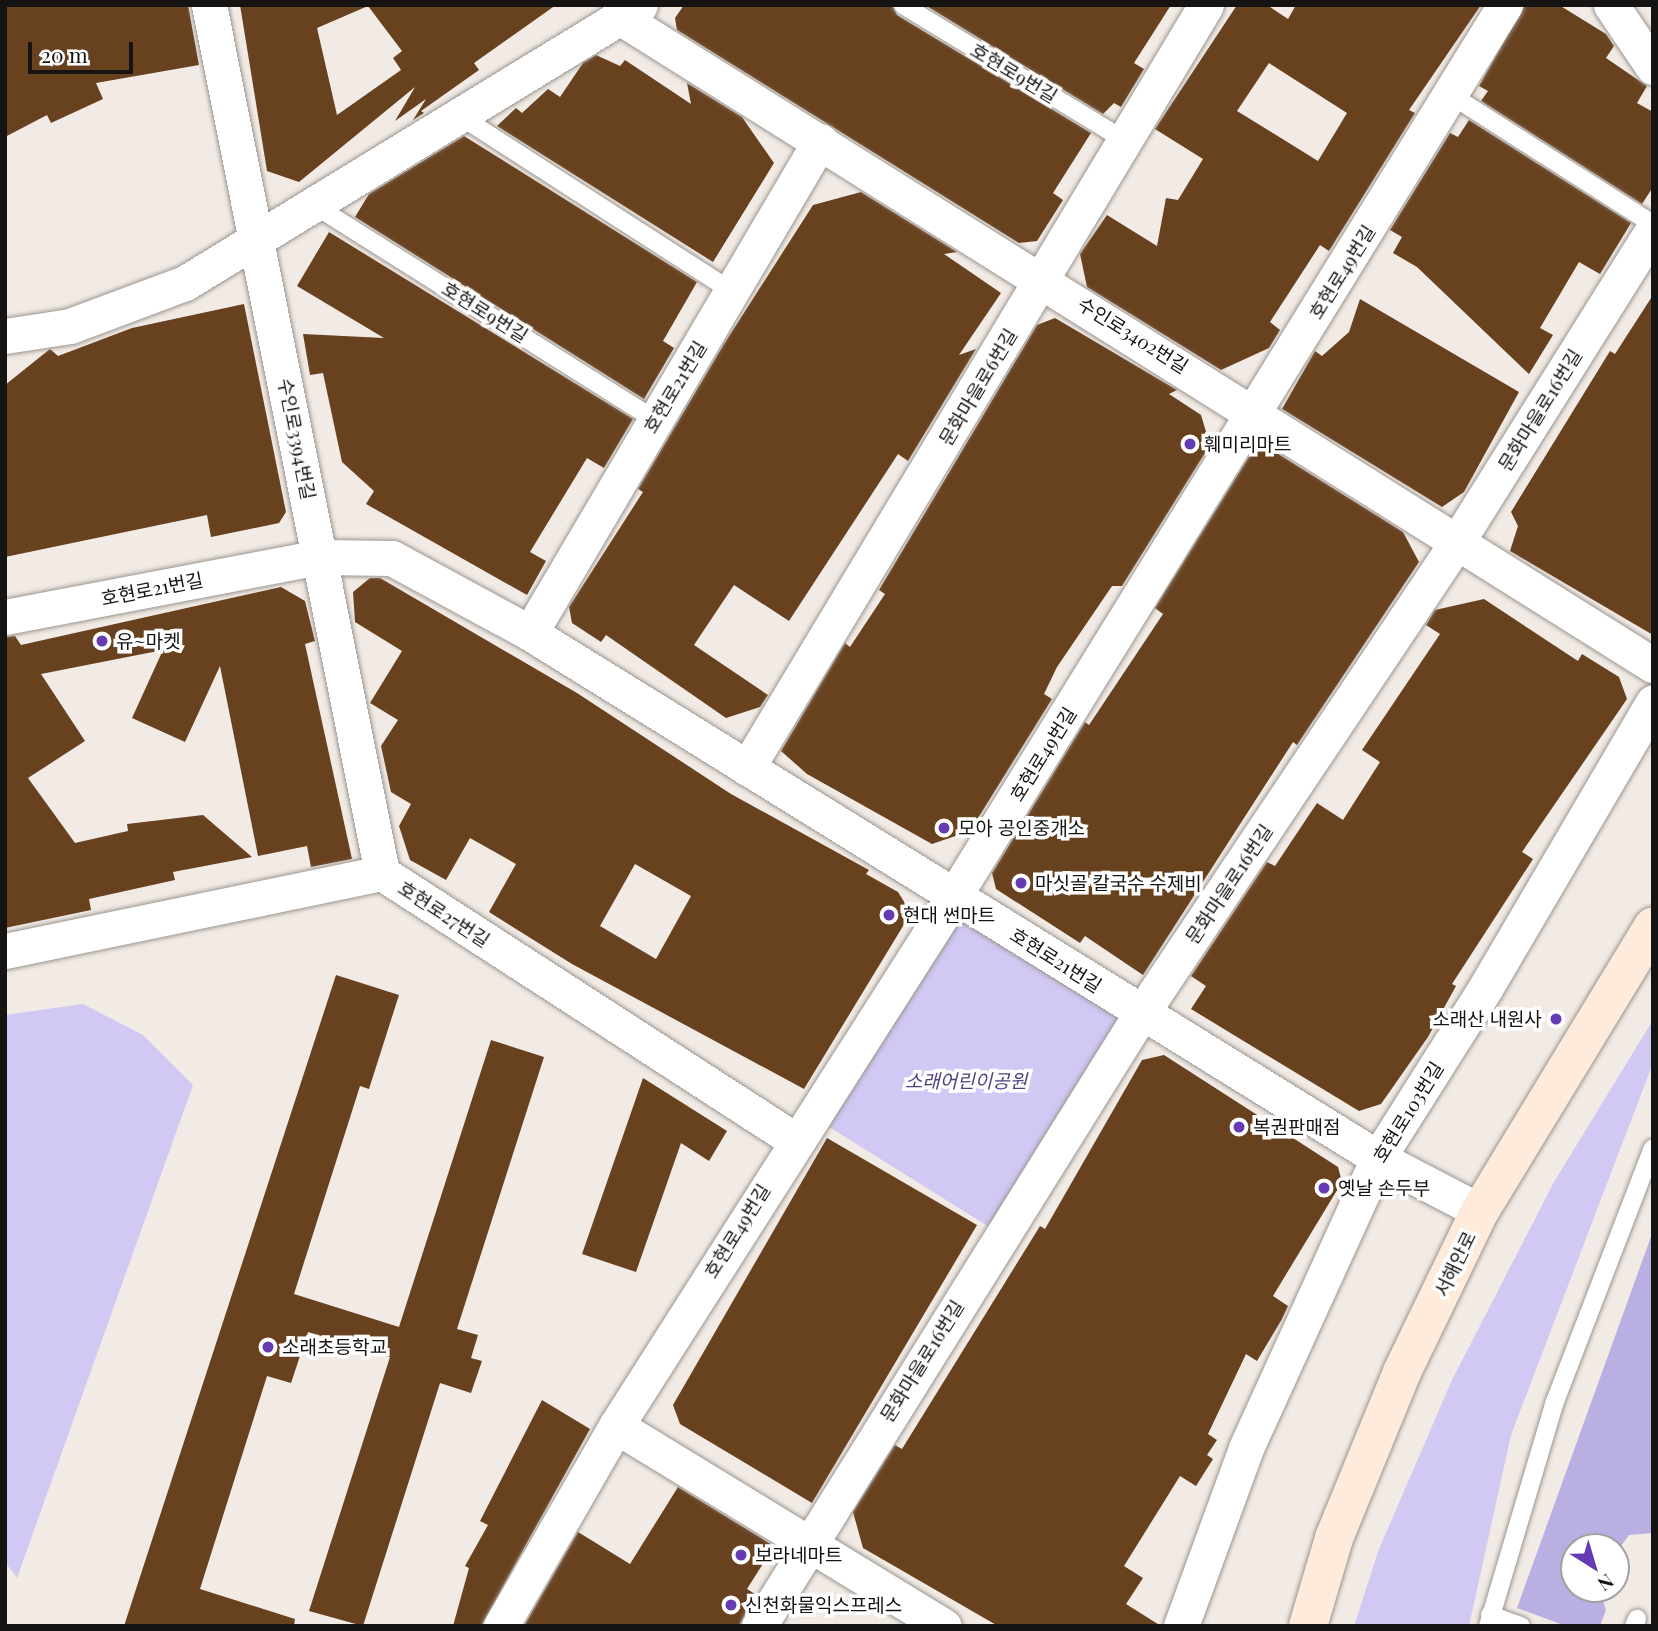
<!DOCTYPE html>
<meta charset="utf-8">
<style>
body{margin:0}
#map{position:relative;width:1658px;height:1631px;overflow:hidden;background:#f2ebe5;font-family:"Playfair Display","Noto Sans KR",serif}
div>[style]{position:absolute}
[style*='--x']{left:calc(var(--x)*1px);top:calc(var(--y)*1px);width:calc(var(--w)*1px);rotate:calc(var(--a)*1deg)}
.green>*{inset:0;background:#d1c8f3;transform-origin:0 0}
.forest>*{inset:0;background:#baafe2}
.building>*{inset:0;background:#68411f}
.roads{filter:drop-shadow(0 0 2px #9b9590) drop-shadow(0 0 2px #9b9590)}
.service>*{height:18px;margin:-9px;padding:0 9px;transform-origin:9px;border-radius:9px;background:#fff}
.minor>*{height:35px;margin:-17.5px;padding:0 17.5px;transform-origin:17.5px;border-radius:17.5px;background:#fff}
.secondary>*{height:38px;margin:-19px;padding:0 19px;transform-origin:19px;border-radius:19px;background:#feebdc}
.dots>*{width:19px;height:19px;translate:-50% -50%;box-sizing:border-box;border:4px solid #fff;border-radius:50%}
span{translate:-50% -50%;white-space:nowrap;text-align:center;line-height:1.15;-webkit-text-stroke:7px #fff;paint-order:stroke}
.street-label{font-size:19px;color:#161412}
.poi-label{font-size:19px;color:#161412}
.left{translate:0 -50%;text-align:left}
.right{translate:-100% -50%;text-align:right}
.park-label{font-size:19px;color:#52407f;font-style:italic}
.frame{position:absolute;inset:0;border:7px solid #161412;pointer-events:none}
.north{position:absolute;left:1560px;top:1533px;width:70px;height:70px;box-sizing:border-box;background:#fff;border:2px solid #a2a1a0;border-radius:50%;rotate:143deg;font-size:19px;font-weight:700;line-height:28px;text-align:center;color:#161412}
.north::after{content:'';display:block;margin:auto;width:24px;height:32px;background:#653bb3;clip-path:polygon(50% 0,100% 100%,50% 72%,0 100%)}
.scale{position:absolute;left:28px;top:42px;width:105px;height:32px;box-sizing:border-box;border:4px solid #161412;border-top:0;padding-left:9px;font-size:21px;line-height:24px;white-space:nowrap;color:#161412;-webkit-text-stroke:5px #fff;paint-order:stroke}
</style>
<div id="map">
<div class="green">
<div style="left:955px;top:906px;width:209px;height:254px;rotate:32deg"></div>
<div style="clip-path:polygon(83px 1004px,143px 1035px,193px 1085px,17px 1578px,5px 1562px,5px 1015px)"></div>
<div style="clip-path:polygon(1653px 1020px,1653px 1063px,1511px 1435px,1469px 1626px,1354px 1626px,1379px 1549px,1452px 1380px,1554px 1182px)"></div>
</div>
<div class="forest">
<div style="clip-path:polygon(1653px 1231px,1653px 1533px,1629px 1535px,1616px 1553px,1616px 1547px,1574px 1547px,1574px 1589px,1599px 1589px,1606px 1610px,1600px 1626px,1566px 1626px,1517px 1608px)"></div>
</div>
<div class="building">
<div style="clip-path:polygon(5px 5px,188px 5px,199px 65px,96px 83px,103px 99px,51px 123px,47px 115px,5px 137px)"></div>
<div style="clip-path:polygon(evenodd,240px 5px,556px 5px,474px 63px,479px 70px,421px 111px,424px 113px,413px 120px,426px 99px,395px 121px,415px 87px,299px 182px,267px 171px,240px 5px,368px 6px,402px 51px,393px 58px,401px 70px,337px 115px,317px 28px,368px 6px)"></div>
<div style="clip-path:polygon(684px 5px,892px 5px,897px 15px,1091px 133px,1053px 193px,1063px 200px,1037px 241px,1019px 243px,677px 30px,675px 18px)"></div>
<div style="clip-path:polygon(925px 5px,1171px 5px,1134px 63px,1144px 69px,1121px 107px,1114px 103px,1103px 114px)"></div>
<div style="clip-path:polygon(evenodd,1237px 5px,1267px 5px,1288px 19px,1296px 5px,1481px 5px,1409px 110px,1415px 113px,1329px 251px,1320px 245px,1270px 322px,1280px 330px,1269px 348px,1221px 370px,1087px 287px,1080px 254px,1107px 215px,1157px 246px,1166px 198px,1178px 200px,1203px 159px,1155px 129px,1237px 5px,1269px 63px,1347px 113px,1318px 161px,1237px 111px,1269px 63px)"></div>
<div style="clip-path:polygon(1525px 5px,1559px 5px,1606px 34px,1614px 46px,1606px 58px,1647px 86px,1637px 103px,1653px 112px,1653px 187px,1642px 204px,1481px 101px,1488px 91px,1479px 86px)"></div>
<div style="clip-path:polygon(596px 55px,620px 66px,625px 60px,691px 104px,687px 83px,742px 117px,774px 163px,713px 262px,497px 126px,516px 108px,522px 113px,548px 89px,560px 97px,583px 63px)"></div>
<div style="clip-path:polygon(1469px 120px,1631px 223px,1600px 274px,1579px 262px,1540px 328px,1553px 335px,1529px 374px,1417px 267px,1393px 253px,1402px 237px,1390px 230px,1450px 133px,1458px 137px)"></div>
<div style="clip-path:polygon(464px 136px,697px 282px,663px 341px,674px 348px,644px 399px,355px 217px,369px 194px)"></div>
<div style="clip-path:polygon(861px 192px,957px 252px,944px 254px,1001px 293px,959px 355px,976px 349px,908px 461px,898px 454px,789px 621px,734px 585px,694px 645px,768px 695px,760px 707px,726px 718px,606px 635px,601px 642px,572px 623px,569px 607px,643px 492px,638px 489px,724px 344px,813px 205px)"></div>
<div style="clip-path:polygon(329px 232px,633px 419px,604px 468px,587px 458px,530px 552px,546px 561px,527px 595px,366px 504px,374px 491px,342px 462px,323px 373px,310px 375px,303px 334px,384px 338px,297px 286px)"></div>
<div style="clip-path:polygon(1653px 295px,1653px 635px,1510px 551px,1518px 526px,1511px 512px,1610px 351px,1615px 354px)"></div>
<div style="clip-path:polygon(1360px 299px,1519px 392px,1464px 492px,1442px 507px,1282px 409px,1315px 351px,1322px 356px,1349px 332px)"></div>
<div style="clip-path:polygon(244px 304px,286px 512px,279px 523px,211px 537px,207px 515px,5px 557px,5px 385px,50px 349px,58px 356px,132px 328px)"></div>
<div style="clip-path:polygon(1055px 318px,1177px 390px,1169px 394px,1201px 415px,1210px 445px,1122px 586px,1112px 586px,1057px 667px,1044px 694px,1052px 699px,970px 831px,932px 844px,807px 774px,781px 751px,845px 643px,850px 647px,885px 594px,879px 590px,1037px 325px)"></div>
<div style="clip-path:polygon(1269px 448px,1403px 532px,1419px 562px,1297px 745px,1293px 742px,1143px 975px,1085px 936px,1080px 943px,996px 889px,992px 873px,1085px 722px,1089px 725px,1163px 614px,1155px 608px,1252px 452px)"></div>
<div style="clip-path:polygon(evenodd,370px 578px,380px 578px,577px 693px,731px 794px,869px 870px,866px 874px,898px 892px,911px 913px,804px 1089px,572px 964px,489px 912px,516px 864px,470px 838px,446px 880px,410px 860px,399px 826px,411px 804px,391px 792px,381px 746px,398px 720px,370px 703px,402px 651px,355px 622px,353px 592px,370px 578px,635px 864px,691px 896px,656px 959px,600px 926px,635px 864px)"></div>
<div style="clip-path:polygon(281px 587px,305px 601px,315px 641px,305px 644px,352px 859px,311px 867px,307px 846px,258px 856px,220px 666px,185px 742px,132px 718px,163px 650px,41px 674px,85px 741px,28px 778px,75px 843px,128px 831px,127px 824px,203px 815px,252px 857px,173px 872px,175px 880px,89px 899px,91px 910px,5px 928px,5px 637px,15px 636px,21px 645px)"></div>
<div style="clip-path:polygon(1484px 599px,1578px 661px,1582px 654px,1619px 677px,1627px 699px,1522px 852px,1533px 859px,1452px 984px,1456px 986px,1428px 1037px,1381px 1104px,1359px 1111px,1191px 1009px,1206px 986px,1191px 976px,1267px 862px,1275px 866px,1317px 803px,1343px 820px,1380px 762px,1362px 750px,1440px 634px,1426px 625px,1435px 610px)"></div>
<div style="clip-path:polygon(336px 975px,399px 995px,369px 1089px,360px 1086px,294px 1294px,399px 1327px,491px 1040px,544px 1057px,457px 1329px,478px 1335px,471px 1358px,482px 1361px,471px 1393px,440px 1383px,363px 1626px,309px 1611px,390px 1357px,308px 1332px,291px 1383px,267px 1376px,200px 1589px,295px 1619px,294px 1626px,124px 1626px)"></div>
<div style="clip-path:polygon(1164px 1055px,1338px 1167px,1342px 1182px,1273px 1296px,1288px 1306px,1282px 1319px,1257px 1361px,1246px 1354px,1208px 1434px,1217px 1440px,1207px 1455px,1213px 1459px,1196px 1486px,1180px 1476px,1124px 1566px,1143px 1578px,1126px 1604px,1161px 1626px,998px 1626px,863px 1548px,853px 1512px,895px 1445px,902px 1449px,1040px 1226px,1045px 1229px,1142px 1060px)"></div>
<div style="clip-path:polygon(643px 1078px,727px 1131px,709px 1161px,681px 1143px,636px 1272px,582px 1254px)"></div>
<div style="clip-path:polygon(827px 1138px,977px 1225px,812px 1503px,680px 1424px,673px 1405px)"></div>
<div style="clip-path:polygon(542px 1400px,590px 1429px,481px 1626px,453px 1626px,469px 1568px,465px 1566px,488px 1525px,480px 1521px)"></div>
<div style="clip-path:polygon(678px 1487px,774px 1546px,747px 1589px,755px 1594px,739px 1626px,524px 1626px,578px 1532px,630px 1564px)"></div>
</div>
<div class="roads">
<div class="service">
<div style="--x:903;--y:5;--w:261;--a:31.4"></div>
<div style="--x:1451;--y:95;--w:240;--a:32.6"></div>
<div style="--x:460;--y:116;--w:323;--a:32.8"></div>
<div style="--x:314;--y:205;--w:404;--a:32.2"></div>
<div style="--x:1490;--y:1615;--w:33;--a:20"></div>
<div style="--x:1488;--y:1626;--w:232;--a:-73.4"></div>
<div style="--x:1554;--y:1404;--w:274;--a:-68.9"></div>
<div style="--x:1634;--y:1626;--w:8;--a:-67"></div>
</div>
<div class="minor">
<div style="--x:209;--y:5;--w:885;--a:78.73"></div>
<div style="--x:620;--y:5;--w:13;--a:86"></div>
<div style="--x:621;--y:18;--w:1218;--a:32.09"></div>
<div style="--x:1611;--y:5;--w:75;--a:55.9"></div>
<div style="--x:5;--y:336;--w:66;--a:-8.7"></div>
<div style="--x:70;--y:326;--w:123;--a:-20.5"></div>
<div style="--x:185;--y:283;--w:533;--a:-31.42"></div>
<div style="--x:5;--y:617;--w:321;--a:-10.8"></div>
<div style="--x:320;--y:557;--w:72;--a:0.8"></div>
<div style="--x:392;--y:558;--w:157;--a:28.5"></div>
<div style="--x:530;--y:633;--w:997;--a:31.76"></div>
<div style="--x:1378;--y:1158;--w:115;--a:27.5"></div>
<div style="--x:530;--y:633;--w:571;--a:-59.48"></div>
<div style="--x:747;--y:768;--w:890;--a:-58.97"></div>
<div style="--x:5;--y:951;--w:385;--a:-11.7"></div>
<div style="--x:382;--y:873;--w:491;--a:32.9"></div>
<div style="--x:616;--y:1426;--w:384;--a:31.4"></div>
<div style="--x:501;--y:1626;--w:231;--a:-60.1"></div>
<div style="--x:616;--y:1426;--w:629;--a:-57.47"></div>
<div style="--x:954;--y:896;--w:1048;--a:-58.27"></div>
<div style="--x:759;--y:1626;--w:711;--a:-58.05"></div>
<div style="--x:1135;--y:1023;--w:579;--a:-56.2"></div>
<div style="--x:1457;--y:542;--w:369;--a:-57.9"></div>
<div style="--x:1181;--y:1626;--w:189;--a:-69.9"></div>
<div style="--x:1246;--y:1448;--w:319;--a:-65.5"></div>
<div style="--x:1378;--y:1158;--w:202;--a:-57.7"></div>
<div style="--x:1486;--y:987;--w:330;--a:-59.6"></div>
</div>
<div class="secondary">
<div style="--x:1308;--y:1626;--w:92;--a:-73.5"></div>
<div style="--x:1334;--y:1538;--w:179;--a:-67.7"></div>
<div style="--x:1402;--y:1372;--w:179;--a:-64.2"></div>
<div style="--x:1480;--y:1211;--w:333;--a:-58.7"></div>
</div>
</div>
<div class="dots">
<div style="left:1190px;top:444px;background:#653bb3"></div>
<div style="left:102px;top:641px;background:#653bb3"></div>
<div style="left:944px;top:828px;background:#653bb3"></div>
<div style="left:1021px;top:883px;background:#653bb3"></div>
<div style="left:889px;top:915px;background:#653bb3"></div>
<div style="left:1556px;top:1019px;background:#653bb3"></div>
<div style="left:1239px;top:1127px;background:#653bb3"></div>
<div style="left:1324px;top:1188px;background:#653bb3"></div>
<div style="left:268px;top:1347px;background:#653bb3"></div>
<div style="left:741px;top:1555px;background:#653bb3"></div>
<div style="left:731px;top:1605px;background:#653bb3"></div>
</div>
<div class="street-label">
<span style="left:1014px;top:73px;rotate:31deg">호현로9번길</span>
<span style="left:1342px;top:272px;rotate:-58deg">호현로49번길</span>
<span style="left:485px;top:312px;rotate:32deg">호현로9번길</span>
<span style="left:1133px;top:335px;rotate:32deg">수인로3402번길</span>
<span style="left:675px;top:387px;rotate:-59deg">호현로21번길</span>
<span style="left:978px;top:387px;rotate:-59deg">문화마을로6번길</span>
<span style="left:1540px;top:410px;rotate:-58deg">문화마을로16번길</span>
<span style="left:297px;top:439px;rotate:79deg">수인로3394번길</span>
<span style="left:152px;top:589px;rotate:-11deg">호현로21번길</span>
<span style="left:1043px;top:754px;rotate:-58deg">호현로49번길</span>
<span style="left:1229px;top:884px;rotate:-56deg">문화마을로16번길</span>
<span style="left:444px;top:914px;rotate:33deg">호현로27번길</span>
<span style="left:1056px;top:960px;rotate:32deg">호현로21번길</span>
<span style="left:1408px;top:1112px;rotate:-58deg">호현로103번길</span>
<span style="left:737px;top:1231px;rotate:-58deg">호현로49번길</span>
<span style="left:1455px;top:1264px;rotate:-64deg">서해안로</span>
<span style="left:922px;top:1361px;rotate:-58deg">문화마을로16번길</span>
</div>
<div class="poi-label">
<span class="left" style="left:1204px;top:444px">훼미리마트</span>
<span class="left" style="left:116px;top:641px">유~마켓</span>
<span class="left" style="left:958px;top:828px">모아 공인중개소</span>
<span class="left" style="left:1035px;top:883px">마싯골 칼국수 수제비</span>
<span class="left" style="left:903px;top:915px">현대 썬마트</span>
<span class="right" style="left:1542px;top:1019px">소래산 내원사</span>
<span class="left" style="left:1253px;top:1127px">복권판매점</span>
<span class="left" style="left:1338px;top:1188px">옛날 손두부</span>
<span class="left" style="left:282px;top:1347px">소래초등학교</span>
<span class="left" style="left:755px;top:1555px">보라네마트</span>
<span class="left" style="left:745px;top:1605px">신천화물익스프레스</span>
</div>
<div class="park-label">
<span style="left:966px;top:1081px">소래어린이공원</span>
</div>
<div class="frame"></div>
<div class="north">N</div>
<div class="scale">20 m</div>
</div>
